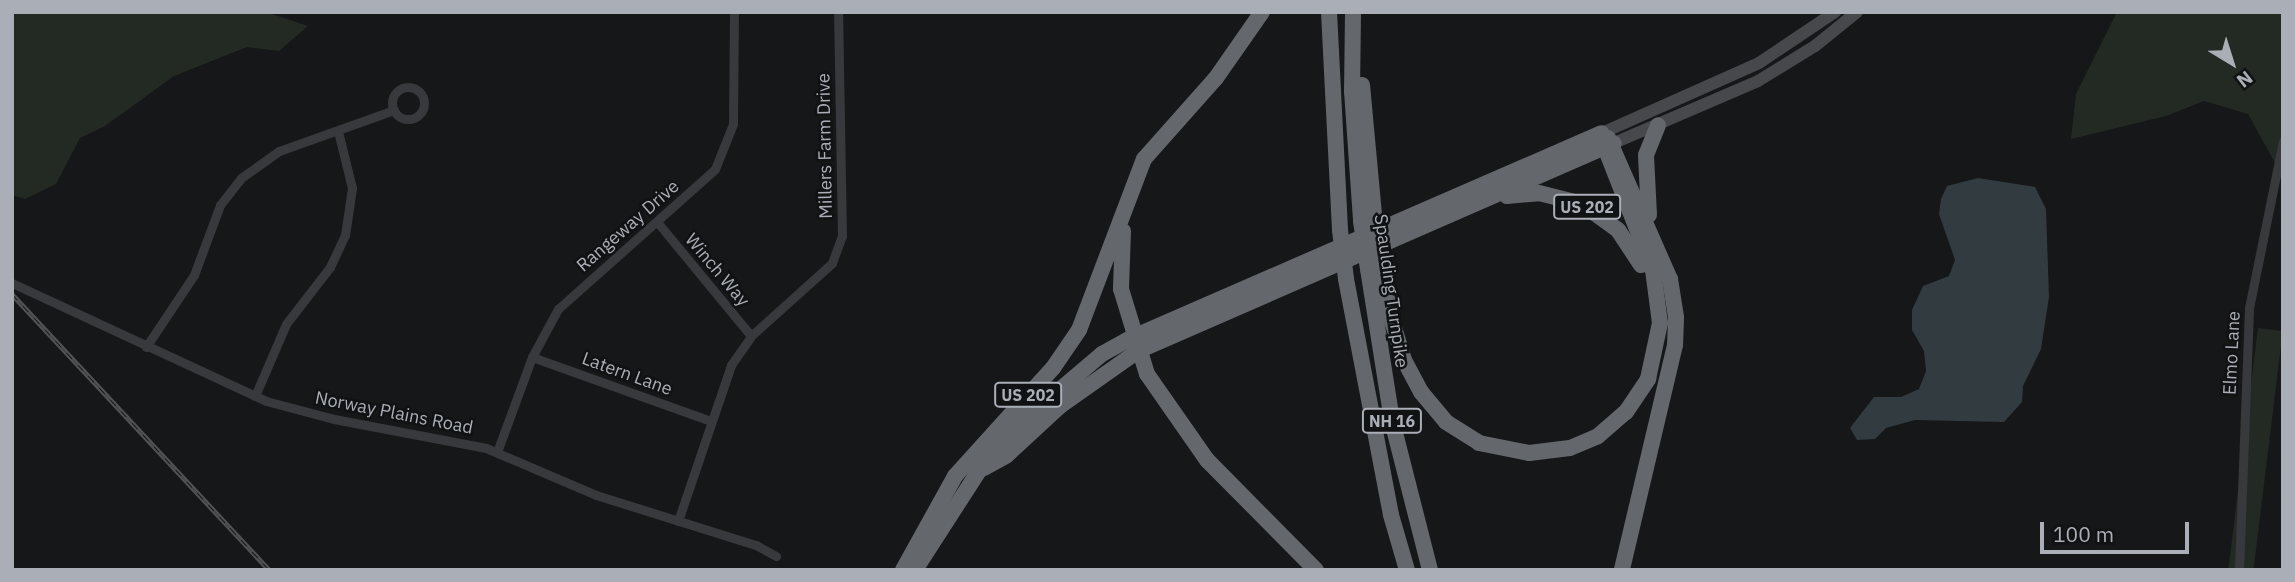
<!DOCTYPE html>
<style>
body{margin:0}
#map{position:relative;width:2295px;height:582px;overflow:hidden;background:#161718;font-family:"IBM Plex Sans",sans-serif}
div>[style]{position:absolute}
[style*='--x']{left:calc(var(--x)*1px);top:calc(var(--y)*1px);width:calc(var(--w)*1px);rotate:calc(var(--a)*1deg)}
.green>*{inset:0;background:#232a23;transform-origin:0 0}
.water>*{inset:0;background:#313b40}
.street>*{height:9px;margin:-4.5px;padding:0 4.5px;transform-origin:4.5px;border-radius:4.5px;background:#38393d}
.street>.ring{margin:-4.5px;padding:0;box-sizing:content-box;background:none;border:9px solid #38393d;border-radius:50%}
.secondary>*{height:12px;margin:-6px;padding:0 6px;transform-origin:6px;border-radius:6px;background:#46484c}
.highway>*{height:16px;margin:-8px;padding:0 8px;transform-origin:8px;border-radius:8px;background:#64686d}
.rail>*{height:5px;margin-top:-2.5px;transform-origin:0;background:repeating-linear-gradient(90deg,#111213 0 8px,#515357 0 16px);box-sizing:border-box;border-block:2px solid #515357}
.highway-bridge>*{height:16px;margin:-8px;padding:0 8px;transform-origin:8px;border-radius:8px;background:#64686d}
span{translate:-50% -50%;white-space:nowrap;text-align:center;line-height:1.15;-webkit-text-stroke:5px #111213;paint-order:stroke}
.shield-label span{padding:2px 5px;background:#111213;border:2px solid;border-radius:5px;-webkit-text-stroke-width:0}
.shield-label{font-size:16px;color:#aaafb7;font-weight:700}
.street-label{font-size:18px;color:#aaafb7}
.frame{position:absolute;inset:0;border:14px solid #aaafb7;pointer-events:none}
.north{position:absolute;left:2197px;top:28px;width:70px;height:70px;-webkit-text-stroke:5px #111213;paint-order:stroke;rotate:142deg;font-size:19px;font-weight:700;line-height:28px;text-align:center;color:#aaafb7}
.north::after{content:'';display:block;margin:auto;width:24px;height:32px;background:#aaafb7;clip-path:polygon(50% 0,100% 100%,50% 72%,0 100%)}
.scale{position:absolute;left:2040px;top:522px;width:149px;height:32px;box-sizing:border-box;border:4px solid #aaafb7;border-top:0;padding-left:9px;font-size:21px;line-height:24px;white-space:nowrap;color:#aaafb7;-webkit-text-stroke:5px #111213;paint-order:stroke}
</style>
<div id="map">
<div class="green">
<div style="clip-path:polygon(12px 12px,266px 12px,308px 26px,279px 51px,247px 47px,174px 76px,105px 126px,80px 138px,56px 184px,25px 199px,12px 195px)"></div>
<div style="clip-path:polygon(2117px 12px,2283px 12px,2283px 186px,2280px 172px,2248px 114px,2204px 101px,2166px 116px,2071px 139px,2076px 94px)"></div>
<div style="left:2258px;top:328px;width:25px;height:242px;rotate:7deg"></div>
</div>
<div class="water">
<div style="clip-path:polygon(1978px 178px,2035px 187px,2046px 209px,2049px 297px,2041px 349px,2023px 386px,2022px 402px,2004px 422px,1915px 420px,1886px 428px,1875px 439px,1857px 440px,1850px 428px,1874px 397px,1901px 397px,1919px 389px,1926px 371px,1924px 351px,1912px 330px,1912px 310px,1923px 286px,1949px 276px,1955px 260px,1939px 214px,1941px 199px,1947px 186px)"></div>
</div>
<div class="street">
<div class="ring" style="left:392px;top:87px;width:23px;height:23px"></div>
<div style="--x:658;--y:223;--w:146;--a:50.5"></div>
<div style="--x:12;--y:283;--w:280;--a:24.9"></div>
<div style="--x:266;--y:401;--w:70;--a:14.8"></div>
<div style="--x:334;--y:419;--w:155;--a:10.8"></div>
<div style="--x:486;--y:448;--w:120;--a:23.1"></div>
<div style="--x:596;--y:495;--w:168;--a:17.4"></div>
<div style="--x:756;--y:545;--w:23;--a:29"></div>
<div style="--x:146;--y:347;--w:87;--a:-56.3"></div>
<div style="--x:194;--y:275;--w:75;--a:-69.6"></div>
<div style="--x:220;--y:205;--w:34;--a:-52"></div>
<div style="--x:241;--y:178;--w:47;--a:-35.4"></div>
<div style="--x:279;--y:151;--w:122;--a:-19.6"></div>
<div style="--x:532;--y:357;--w:190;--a:19.7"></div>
<div style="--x:255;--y:396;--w:78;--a:-66.7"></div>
<div style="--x:286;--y:324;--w:72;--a:-52.3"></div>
<div style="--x:330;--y:267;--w:35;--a:-65"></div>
<div style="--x:345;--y:235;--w:48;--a:-81.5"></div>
<div style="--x:352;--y:188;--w:59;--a:-103.8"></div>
<div style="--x:497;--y:452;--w:101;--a:-69.8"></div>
<div style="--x:532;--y:357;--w:55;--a:-61.6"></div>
<div style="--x:558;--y:309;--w:210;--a:-41.7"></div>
<div style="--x:715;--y:169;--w:48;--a:-68.2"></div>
<div style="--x:733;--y:124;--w:112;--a:-89.5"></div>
<div style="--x:678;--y:521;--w:165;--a:-71.2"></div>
<div style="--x:731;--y:365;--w:35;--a:-55"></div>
<div style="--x:751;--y:336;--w:109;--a:-42"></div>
<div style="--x:832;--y:263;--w:29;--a:-70"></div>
<div style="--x:842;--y:236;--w:224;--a:-91"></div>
<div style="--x:2239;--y:570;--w:262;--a:-87.8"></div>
<div style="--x:2249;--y:308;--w:170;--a:-78.5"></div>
</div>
<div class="secondary">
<div style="--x:1602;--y:133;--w:172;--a:-24"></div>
<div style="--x:1759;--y:63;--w:92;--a:-33.9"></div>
<div style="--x:1614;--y:143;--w:157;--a:-23.3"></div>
<div style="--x:1758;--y:81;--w:67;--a:-31.6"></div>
<div style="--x:1815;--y:46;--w:54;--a:-39"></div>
</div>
<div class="highway">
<div style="--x:1329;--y:12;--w:218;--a:87.1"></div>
<div style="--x:1353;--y:12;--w:79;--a:90.7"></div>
<div style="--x:1352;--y:91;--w:130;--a:86"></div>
<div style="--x:1362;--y:85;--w:131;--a:84.7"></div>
<div style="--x:1608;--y:138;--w:154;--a:66.3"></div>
<div style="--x:1670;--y:279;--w:39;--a:81"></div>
<div style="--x:1676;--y:318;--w:27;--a:92"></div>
<div style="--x:1675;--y:345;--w:231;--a:103.3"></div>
<div style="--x:1507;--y:196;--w:32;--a:-5"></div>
<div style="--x:1539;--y:193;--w:44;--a:14.3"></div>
<div style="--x:1582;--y:204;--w:44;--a:35.8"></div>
<div style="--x:1618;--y:230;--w:42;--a:56.7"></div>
<div style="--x:1649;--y:215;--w:60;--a:-92.9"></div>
<div style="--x:1646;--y:155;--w:32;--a:-68"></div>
<div style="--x:1123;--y:231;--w:58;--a:92"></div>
<div style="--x:1121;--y:289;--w:89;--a:73"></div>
<div style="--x:1147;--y:374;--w:105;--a:55.1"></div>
<div style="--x:1207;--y:460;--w:155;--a:45.3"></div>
<div style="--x:1381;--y:263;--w:49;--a:80.5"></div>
<div style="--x:1389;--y:311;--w:51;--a:73"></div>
<div style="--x:1404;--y:360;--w:36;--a:62"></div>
<div style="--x:1421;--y:392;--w:39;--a:50"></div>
<div style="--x:1446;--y:422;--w:39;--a:32"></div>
<div style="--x:1479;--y:443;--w:51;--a:11.3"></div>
<div style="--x:1529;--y:453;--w:41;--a:-7"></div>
<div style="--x:1570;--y:448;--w:30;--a:-23"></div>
<div style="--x:1598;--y:436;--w:37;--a:-41"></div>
<div style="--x:1626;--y:412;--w:40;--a:-56"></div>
<div style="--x:1648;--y:379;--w:57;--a:-77.9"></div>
<div style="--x:1660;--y:323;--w:53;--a:-97.5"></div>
<div style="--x:1653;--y:270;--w:140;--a:-111.4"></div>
<div style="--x:1368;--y:269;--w:154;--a:81"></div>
<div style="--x:1392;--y:421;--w:154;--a:75.7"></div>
<div style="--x:1346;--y:279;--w:240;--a:79.2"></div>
<div style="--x:1391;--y:515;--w:57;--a:73.8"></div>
<div style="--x:984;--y:468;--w:26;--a:-29"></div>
<div style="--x:1007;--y:455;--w:72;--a:-42.8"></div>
<div style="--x:1060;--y:406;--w:95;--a:-35.2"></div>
<div style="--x:1138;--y:351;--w:519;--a:-23.6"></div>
<div style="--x:903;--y:570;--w:107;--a:-61"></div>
<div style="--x:955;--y:476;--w:146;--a:-47.8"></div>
<div style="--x:1053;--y:368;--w:46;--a:-55.6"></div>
<div style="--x:1079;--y:330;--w:183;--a:-69.2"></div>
<div style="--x:1144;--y:159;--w:108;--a:-48.4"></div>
<div style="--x:1216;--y:78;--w:80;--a:-55.1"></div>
<div style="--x:915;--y:570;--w:151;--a:-57.2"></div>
<div style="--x:997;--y:443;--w:138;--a:-40.3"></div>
<div style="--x:1102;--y:354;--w:35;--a:-29"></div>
<div style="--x:1133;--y:337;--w:511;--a:-23.51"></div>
</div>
<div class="rail">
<div style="--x:12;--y:294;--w:377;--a:47"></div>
</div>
<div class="highway-bridge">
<div style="--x:1374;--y:215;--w:49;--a:81.7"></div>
<div style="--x:1361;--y:221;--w:49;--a:81.7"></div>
<div style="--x:1340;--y:230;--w:49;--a:83"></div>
</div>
<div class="shield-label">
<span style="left:1587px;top:207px">US 202</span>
<span style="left:1028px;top:395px">US 202</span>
<span style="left:1392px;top:421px">NH 16</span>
</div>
<div class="street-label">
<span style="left:825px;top:146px;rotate:-91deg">Millers Farm Drive</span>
<span style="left:628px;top:226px;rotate:-41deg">Rangeway Drive</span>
<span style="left:717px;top:270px;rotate:50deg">Winch Way</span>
<span style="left:1391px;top:291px;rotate:82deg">Spaulding Turnpike</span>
<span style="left:2232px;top:353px;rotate:-87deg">Elmo Lane</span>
<span style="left:627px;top:374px;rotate:20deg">Latern Lane</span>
<span style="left:394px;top:413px;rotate:11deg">Norway Plains Road</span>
</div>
<div class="frame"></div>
<div class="north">N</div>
<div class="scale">100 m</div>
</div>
